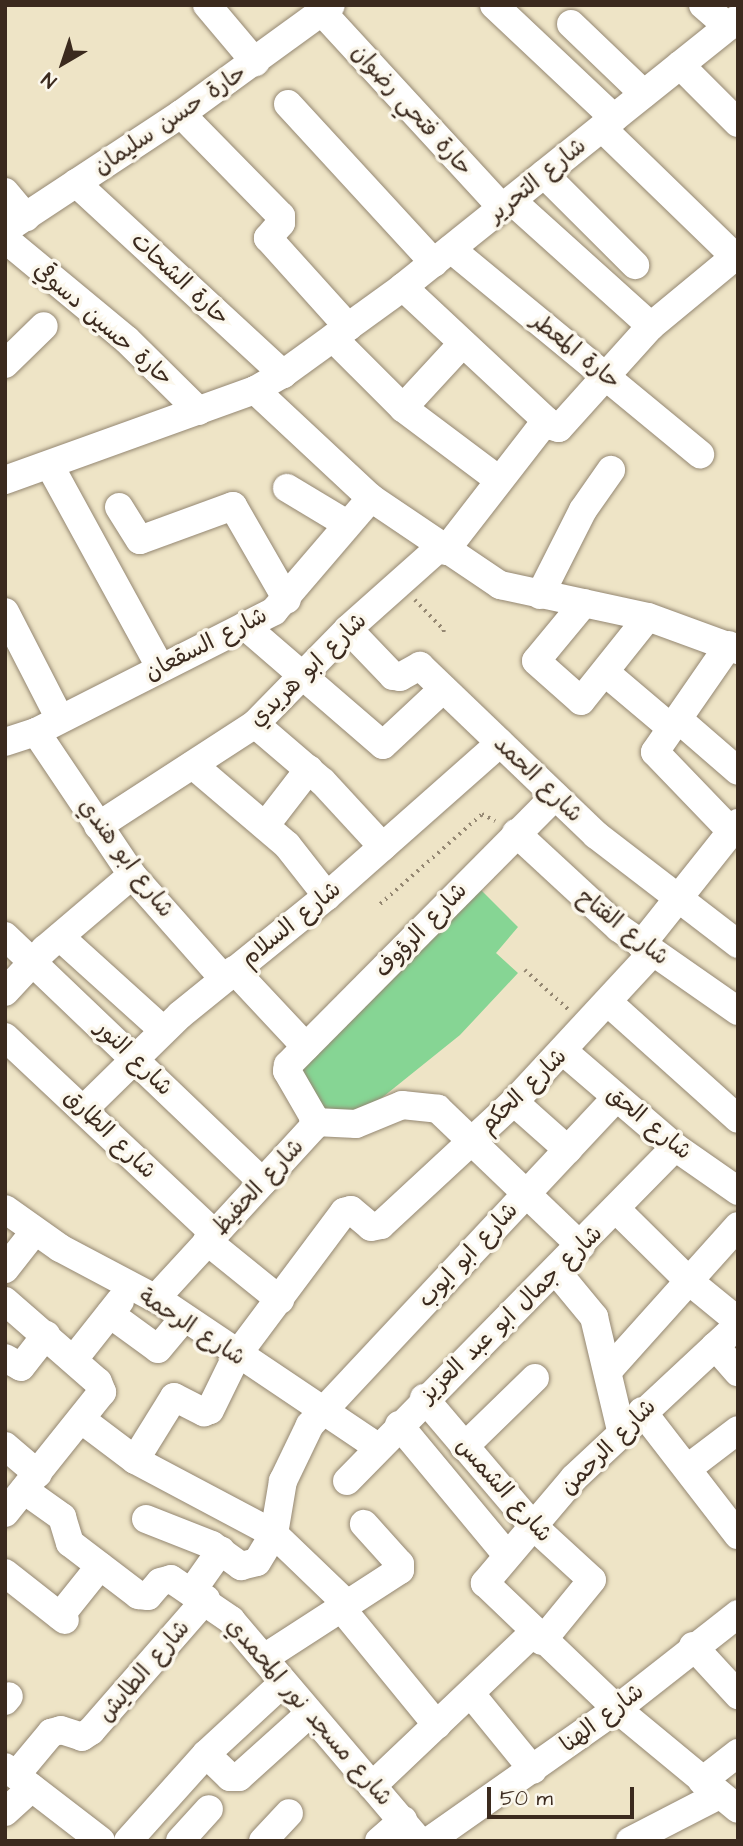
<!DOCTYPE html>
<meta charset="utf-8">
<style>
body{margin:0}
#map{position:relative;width:743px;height:1846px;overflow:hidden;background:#eee4c6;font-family:"Architects Daughter","Playpen Sans Arabic",sans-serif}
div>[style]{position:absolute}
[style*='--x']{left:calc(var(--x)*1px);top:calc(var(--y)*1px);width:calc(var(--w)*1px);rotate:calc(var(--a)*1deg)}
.green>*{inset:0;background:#86d594}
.path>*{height:3.5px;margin-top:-1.75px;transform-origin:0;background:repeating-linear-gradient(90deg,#948772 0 2px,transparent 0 7px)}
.roads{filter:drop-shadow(0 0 2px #948772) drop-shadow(0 0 2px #948772)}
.minor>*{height:28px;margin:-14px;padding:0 14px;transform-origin:14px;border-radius:14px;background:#fff}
span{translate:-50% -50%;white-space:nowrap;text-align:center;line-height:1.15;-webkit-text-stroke:7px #fbf7ec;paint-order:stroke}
.street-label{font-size:23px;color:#3b2a1e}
.frame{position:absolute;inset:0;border:7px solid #3b2a1e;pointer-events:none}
.north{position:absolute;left:28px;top:28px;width:70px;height:70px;-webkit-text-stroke:5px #fbf7ec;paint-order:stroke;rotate:219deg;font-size:19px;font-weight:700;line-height:28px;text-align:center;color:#3b2a1e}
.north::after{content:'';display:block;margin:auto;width:24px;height:32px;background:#3b2a1e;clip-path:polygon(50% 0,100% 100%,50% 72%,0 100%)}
.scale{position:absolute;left:487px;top:1787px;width:147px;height:32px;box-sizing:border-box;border:4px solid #3b2a1e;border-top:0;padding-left:9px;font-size:21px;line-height:24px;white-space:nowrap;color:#3b2a1e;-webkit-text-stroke:5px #fbf7ec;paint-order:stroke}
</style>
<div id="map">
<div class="green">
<div style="clip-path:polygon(478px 887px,518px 927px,496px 953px,518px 973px,460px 1035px,343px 1129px,291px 1074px)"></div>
</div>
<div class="path">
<div style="--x:415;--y:600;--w:42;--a:46"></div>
<div style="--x:444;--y:630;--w:6;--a:99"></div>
<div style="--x:380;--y:904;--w:136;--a:-41.4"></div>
<div style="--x:482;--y:814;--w:15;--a:28"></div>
<div style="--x:525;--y:970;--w:58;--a:42.2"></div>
</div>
<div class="roads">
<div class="minor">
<div style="--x:207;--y:5;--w:75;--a:49.9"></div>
<div style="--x:494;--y:5;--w:165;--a:43.3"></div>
<div style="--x:703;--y:5;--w:33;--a:41"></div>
<div style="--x:322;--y:12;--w:266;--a:47.4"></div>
<div style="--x:571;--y:24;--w:101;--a:43.8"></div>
<div style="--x:680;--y:65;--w:82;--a:45"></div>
<div style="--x:288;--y:104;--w:216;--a:47.4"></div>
<div style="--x:181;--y:114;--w:143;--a:45.6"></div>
<div style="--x:281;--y:216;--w:7;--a:90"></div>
<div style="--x:281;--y:223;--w:20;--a:131"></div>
<div style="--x:268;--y:238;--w:120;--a:48"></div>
<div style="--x:602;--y:128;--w:190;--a:44.1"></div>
<div style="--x:544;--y:174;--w:129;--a:45"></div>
<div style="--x:76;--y:183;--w:282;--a:42.7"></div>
<div style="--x:5;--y:192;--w:33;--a:50"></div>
<div style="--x:512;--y:201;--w:187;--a:42"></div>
<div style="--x:5;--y:230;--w:211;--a:-33.4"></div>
<div style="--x:181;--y:114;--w:185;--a:-36"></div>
<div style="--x:5;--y:239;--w:158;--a:39.6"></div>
<div style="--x:127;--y:340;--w:101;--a:44.6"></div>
<div style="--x:451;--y:249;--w:323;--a:39.5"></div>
<div style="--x:403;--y:287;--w:204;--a:43"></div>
<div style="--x:552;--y:426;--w:7;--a:16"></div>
<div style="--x:559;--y:428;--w:137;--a:-48"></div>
<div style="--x:651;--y:326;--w:113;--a:-39.6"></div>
<div style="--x:333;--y:338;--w:99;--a:45"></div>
<div style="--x:403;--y:408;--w:120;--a:36.9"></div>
<div style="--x:5;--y:364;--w:54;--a:-44.3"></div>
<div style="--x:255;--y:390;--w:158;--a:43"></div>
<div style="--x:371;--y:498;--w:156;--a:34"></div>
<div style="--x:500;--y:585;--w:151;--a:12.2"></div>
<div style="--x:648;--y:617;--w:96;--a:20.1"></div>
<div style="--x:403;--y:408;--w:88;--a:-47.3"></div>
<div style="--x:50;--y:466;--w:229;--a:61.3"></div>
<div style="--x:5;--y:480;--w:266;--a:-19.8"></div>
<div style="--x:255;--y:390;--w:32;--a:-30"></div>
<div style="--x:283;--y:374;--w:148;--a:-35.9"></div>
<div style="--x:403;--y:287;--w:429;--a:-38.7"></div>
<div style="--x:287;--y:488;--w:70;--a:31"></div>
<div style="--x:119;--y:507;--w:39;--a:58"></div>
<div style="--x:140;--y:540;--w:99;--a:-20.1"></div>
<div style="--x:233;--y:506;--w:108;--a:60.1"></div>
<div style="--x:445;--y:551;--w:165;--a:-52.2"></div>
<div style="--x:540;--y:595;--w:95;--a:-63.2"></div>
<div style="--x:583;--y:510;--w:49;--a:-55"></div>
<div style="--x:584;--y:603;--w:75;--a:129.6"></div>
<div style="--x:536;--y:661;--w:60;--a:41.6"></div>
<div style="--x:581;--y:701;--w:107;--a:-51.4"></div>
<div style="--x:5;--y:612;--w:120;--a:62.8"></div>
<div style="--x:245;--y:626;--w:182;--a:40.8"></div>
<div style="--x:383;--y:745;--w:82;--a:-43"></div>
<div style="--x:348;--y:629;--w:65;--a:46.2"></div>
<div style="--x:393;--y:676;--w:7;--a:8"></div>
<div style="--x:400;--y:677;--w:23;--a:-29"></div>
<div style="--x:420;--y:666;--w:244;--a:43.8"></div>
<div style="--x:596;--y:835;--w:179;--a:37.5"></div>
<div style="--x:729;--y:645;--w:130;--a:124.7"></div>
<div style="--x:655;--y:752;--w:110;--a:46.1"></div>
<div style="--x:606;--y:673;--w:85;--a:40.2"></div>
<div style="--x:678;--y:719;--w:79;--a:40.9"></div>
<div style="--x:255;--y:724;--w:89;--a:40.5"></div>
<div style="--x:323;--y:782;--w:88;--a:47.3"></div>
<div style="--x:36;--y:732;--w:172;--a:56.1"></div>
<div style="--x:132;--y:875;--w:139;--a:48.5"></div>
<div style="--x:5;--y:742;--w:33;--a:-18"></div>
<div style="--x:36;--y:732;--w:267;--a:-26.9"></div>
<div style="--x:274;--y:611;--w:149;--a:-49.4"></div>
<div style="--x:193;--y:765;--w:123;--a:40.4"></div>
<div style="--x:287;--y:845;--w:65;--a:51.9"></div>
<div style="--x:98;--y:826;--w:187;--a:-33"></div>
<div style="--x:255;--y:724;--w:133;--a:-45.6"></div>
<div style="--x:348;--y:629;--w:123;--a:-41.7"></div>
<div style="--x:265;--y:826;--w:72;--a:-52.3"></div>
<div style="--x:516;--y:833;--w:140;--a:42.7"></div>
<div style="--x:619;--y:928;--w:145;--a:34.9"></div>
<div style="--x:5;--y:936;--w:356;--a:43.7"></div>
<div style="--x:60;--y:937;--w:139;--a:42.1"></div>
<div style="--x:641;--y:945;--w:156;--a:-51.5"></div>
<div style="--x:234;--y:970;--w:105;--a:46.9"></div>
<div style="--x:5;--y:992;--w:59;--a:-47.1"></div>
<div style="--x:45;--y:949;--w:114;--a:-40.4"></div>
<div style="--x:610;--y:1004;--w:172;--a:41.9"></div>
<div style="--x:5;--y:1037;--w:287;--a:43.2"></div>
<div style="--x:563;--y:1051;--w:148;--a:40.6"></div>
<div style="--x:675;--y:1147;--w:77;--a:34.9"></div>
<div style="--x:514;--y:1102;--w:72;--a:41.6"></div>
<div style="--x:85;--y:1108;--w:133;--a:-44.4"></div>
<div style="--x:180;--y:1015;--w:189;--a:-39"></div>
<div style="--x:327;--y:896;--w:231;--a:-41.5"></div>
<div style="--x:315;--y:1122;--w:41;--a:2.8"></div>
<div style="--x:356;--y:1124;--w:50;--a:-22.4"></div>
<div style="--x:402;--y:1105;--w:36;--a:6"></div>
<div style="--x:438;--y:1109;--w:198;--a:43.8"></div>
<div style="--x:5;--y:1209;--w:67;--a:35.3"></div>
<div style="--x:60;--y:1248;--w:115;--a:27.9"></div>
<div style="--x:162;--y:1302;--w:260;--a:33.9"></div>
<div style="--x:617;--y:1210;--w:101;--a:44.6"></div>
<div style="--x:689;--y:1281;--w:63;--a:39.2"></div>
<div style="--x:207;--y:1241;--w:94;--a:38.9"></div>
<div style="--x:5;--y:1269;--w:47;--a:-51.9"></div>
<div style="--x:556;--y:1271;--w:60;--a:50.4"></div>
<div style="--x:594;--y:1317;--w:116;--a:76.6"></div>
<div style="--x:156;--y:1298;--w:234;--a:-47.4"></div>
<div style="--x:314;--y:1126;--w:10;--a:-96"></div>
<div style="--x:313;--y:1116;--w:52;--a:-120"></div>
<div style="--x:287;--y:1071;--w:6;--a:-81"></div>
<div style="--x:288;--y:1065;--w:379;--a:-45.2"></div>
<div style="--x:5;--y:1301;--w:123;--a:41.1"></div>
<div style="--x:98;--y:1382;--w:11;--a:68"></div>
<div style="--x:102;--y:1392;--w:155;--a:128.7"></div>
<div style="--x:110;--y:1314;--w:59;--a:36.1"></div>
<div style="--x:158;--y:1349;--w:40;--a:-50"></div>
<div style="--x:738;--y:1325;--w:224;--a:137"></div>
<div style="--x:574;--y:1478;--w:138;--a:130.3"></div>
<div style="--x:485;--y:1583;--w:182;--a:43.7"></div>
<div style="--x:617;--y:1709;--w:157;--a:39.6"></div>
<div style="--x:715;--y:1346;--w:35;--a:49"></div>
<div style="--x:5;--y:1358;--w:18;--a:29"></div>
<div style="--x:21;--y:1367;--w:41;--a:-52"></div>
<div style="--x:74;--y:1359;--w:74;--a:-51.6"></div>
<div style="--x:608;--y:1371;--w:195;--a:-48.1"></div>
<div style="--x:424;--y:1398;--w:167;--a:49.6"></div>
<div style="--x:532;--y:1525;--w:81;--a:42.5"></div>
<div style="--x:592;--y:1580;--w:79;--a:129.3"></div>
<div style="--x:642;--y:1411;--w:157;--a:52.3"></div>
<div style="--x:82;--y:1420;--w:66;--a:37"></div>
<div style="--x:135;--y:1460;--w:157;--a:28"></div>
<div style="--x:274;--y:1534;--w:103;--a:43.8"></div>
<div style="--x:399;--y:1425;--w:168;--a:50.3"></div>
<div style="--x:5;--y:1446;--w:43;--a:40.3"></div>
<div style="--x:464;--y:1447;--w:99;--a:-44.2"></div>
<div style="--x:135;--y:1460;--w:74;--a:-58.2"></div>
<div style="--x:174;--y:1397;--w:34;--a:27"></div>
<div style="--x:204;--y:1412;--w:6;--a:-18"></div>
<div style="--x:210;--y:1410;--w:61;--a:-63.9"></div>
<div style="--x:237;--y:1355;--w:179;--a:-53.2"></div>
<div style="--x:344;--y:1212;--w:7;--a:-16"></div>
<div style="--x:351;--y:1210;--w:26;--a:40"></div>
<div style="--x:371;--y:1227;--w:10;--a:-11"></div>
<div style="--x:381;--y:1225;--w:181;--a:-42.8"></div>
<div style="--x:514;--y:1102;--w:203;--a:-47.2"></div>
<div style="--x:688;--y:1468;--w:63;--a:-37.2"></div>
<div style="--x:347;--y:1481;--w:468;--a:-45.5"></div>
<div style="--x:24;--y:1490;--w:47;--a:35.4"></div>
<div style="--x:62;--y:1517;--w:27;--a:73"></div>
<div style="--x:70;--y:1543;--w:86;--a:37.4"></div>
<div style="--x:138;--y:1595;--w:10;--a:6"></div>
<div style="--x:148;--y:1596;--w:18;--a:-49"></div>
<div style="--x:160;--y:1582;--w:11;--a:-15"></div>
<div style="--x:171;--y:1579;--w:73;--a:34.3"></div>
<div style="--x:231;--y:1620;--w:290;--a:49.6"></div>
<div style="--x:146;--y:1519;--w:71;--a:21.5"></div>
<div style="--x:212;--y:1545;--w:36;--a:36"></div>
<div style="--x:241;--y:1566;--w:16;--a:-14"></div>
<div style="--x:257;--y:1562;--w:33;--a:-59"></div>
<div style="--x:274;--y:1534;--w:54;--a:-80.4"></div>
<div style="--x:283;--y:1481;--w:62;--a:-64.3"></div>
<div style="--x:310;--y:1425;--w:448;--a:-46.9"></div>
<div style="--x:5;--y:1573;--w:76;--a:38.1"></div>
<div style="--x:192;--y:1591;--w:50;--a:-54.7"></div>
<div style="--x:342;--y:1609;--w:150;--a:50.7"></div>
<div style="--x:60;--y:1616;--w:64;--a:-51.3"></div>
<div style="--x:693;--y:1646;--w:67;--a:47.4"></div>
<div style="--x:264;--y:1658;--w:162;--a:-32.9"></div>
<div style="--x:400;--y:1570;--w:6;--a:-90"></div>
<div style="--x:400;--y:1564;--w:54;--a:-132"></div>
<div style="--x:471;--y:1694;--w:98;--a:50.8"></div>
<div style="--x:5;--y:1701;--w:6;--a:-51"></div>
<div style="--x:206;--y:1754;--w:33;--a:44"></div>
<div style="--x:230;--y:1777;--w:9;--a:0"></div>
<div style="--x:239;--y:1777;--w:94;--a:-42"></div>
<div style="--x:5;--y:1767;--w:121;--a:37.6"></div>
<div style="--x:16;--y:1775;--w:55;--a:-50.2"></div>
<div style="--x:51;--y:1733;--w:10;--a:-17"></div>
<div style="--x:61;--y:1730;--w:22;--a:18"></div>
<div style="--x:82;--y:1737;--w:11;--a:-34"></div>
<div style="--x:91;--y:1731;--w:175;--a:-48.9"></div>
<div style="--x:702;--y:1781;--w:46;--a:-37.9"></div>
<div style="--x:372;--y:1786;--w:222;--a:-43.5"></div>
<div style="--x:5;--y:1812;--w:36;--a:-42"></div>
<div style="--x:128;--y:1841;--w:117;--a:-48.1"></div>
<div style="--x:206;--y:1754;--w:105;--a:-42.7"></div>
<div style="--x:180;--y:1841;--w:43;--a:-47.8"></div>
<div style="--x:263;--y:1841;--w:38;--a:-47"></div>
<div style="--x:379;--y:1841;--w:32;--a:-41"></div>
<div style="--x:429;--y:1841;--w:230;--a:-35.1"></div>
<div style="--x:617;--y:1709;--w:154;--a:-38.1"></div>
<div style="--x:630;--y:1841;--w:100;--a:-27.3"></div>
</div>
</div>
<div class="street-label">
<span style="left:412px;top:110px;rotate:48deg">حارة فتحي رضوان</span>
<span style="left:170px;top:120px;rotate:-34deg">حارة حسن سليمان</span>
<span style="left:537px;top:180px;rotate:-39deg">شارع التحرير</span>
<span style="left:180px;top:279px;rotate:43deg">حارة الشحات</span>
<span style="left:103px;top:324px;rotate:41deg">حارة حسين دسوقي</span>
<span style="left:576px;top:351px;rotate:39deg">حارة المعطر</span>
<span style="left:206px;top:644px;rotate:-27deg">شارع السقعان</span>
<span style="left:308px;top:670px;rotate:-44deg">شارع ابو هريدي</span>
<span style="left:538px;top:779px;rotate:44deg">شارع الحمد</span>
<span style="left:126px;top:858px;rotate:53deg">شارع ابو هندي</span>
<span style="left:291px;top:924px;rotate:-39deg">شارع السلام</span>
<span style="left:623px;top:927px;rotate:38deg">شارع الفتاح</span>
<span style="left:421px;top:930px;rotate:-46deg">شارع الرؤوف</span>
<span style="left:134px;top:1058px;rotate:44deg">شارع النور</span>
<span style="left:523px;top:1091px;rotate:-44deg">شارع الحكم</span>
<span style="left:649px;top:1123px;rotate:39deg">شارع الحق</span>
<span style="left:110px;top:1134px;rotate:44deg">شارع الطارق</span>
<span style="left:258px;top:1187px;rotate:-47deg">شارع الحفيظ</span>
<span style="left:468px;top:1255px;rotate:-47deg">شارع ابو ايوب</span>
<span style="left:511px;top:1314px;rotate:-44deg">شارع جمال ابو عبد العزيز</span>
<span style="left:192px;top:1327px;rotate:33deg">شارع الرحمة</span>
<span style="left:608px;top:1447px;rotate:-45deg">شارع الرحمن</span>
<span style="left:504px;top:1490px;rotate:48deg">شارع الشمس</span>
<span style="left:144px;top:1671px;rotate:-49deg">شارع الطايش</span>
<span style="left:309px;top:1712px;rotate:49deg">شارع مسجد نور المحمدي</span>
<span style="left:602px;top:1718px;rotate:-37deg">شارع الهنا</span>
</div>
<div class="frame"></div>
<div class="north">N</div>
<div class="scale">50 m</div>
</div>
